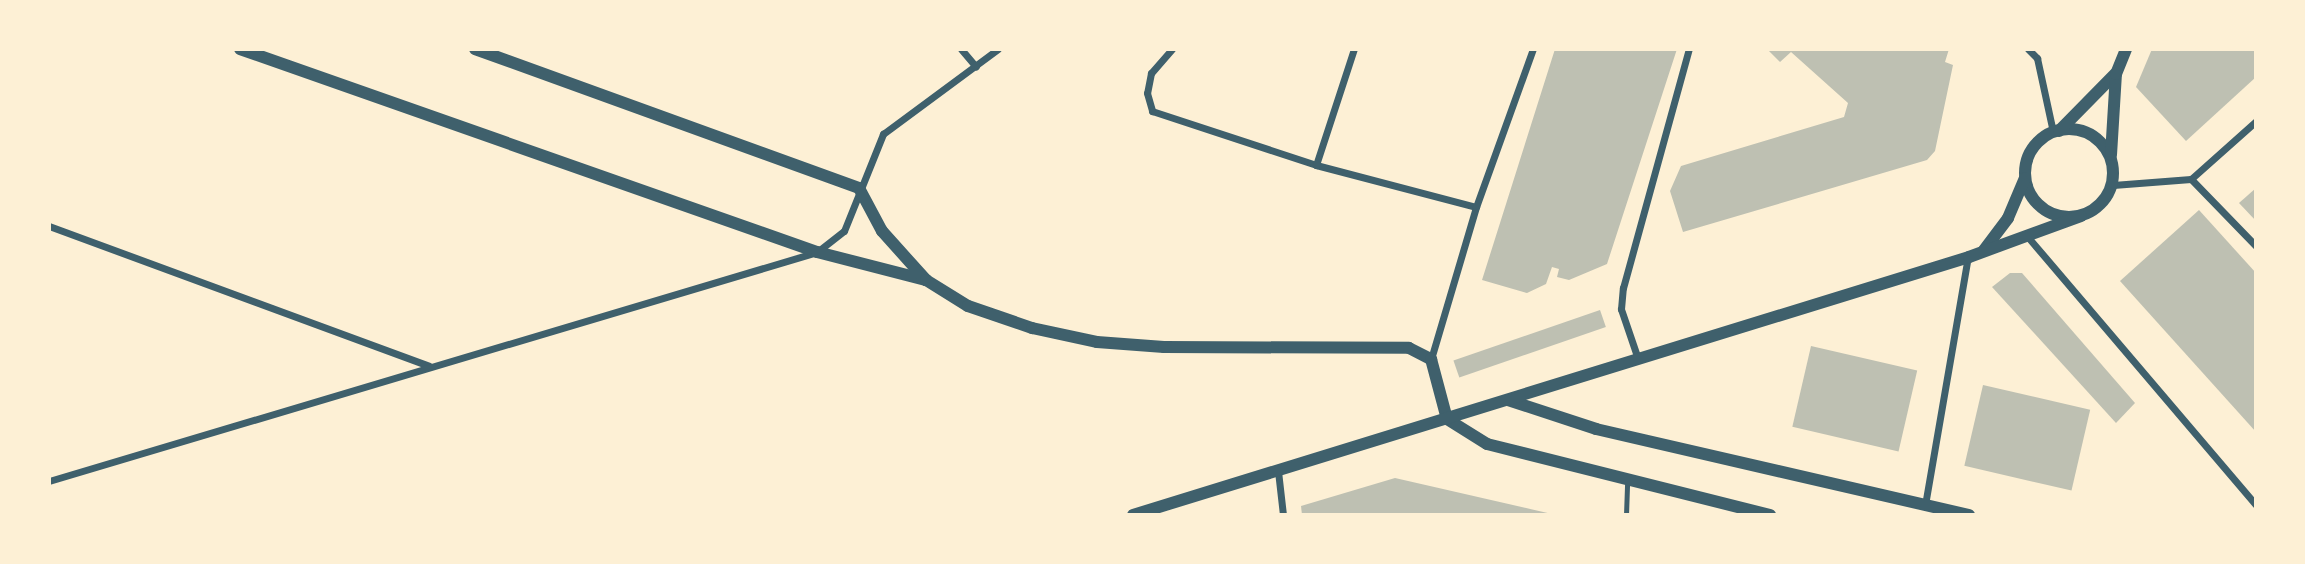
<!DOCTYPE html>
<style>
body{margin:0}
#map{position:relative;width:2305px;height:564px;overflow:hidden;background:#fdf0d5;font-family:"Space Grotesk",sans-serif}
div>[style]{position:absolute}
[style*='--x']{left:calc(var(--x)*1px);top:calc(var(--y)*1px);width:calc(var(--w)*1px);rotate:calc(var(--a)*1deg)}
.building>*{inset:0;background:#bec0b2;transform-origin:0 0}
.service>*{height:5px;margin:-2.5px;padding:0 2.5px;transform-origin:2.5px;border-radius:2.5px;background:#3f606c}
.minor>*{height:7px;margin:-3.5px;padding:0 3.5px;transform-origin:3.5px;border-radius:3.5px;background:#3f606c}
.tertiary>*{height:12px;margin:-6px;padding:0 6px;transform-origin:6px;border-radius:6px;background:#3f606c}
.tertiary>.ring{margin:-6px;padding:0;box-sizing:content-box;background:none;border:12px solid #3f606c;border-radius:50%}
span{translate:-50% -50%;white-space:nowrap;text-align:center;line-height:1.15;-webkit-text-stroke:5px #fdf0d5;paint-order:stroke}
.frame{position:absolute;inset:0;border:51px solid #fdf0d5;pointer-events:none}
</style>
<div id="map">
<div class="building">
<div style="clip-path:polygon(1555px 49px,1677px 49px,1607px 264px,1569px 280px,1557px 277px,1559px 269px,1552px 267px,1546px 284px,1527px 293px,1482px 280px)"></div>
<div style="clip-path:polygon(1767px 49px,1949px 49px,1945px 62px,1953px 65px,1935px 151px,1927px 160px,1683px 232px,1670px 191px,1681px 166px,1844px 117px,1848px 103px,1791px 52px,1780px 62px)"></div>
<div style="clip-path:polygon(2152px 49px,2256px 49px,2256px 77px,2186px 141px,2136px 87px)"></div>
<div style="clip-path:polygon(2256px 188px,2256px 221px,2239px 203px)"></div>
<div style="clip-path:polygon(2199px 210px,2256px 273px,2256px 432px,2120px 281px)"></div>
<div style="clip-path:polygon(2010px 273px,2022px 273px,2135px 403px,2116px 423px,1992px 287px)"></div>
<div style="left:1600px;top:310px;width:18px;height:155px;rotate:71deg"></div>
<div style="left:1811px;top:346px;width:109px;height:83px;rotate:13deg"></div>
<div style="left:1983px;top:385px;width:110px;height:83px;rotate:13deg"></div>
<div style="clip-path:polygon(1395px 478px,1552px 514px,1552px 515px,1302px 515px,1301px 506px)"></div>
</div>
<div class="service">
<div style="--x:1626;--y:515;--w:33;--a:-88"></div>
</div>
<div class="minor">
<div style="--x:961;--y:49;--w:23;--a:50"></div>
<div style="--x:1172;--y:49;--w:32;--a:131"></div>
<div style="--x:1151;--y:73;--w:20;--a:101"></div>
<div style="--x:1147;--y:93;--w:19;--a:74"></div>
<div style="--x:1152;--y:111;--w:173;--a:18.2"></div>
<div style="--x:1316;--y:165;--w:165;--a:14.7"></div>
<div style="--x:2028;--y:49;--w:13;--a:45"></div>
<div style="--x:2037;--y:58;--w:76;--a:77.8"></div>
<div style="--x:1316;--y:165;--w:122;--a:-71.9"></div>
<div style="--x:2191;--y:179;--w:93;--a:45.9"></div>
<div style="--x:2113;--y:185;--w:78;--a:-4.4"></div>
<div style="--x:2191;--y:179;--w:87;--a:-41.7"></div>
<div style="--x:49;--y:226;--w:405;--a:20.2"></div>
<div style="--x:2027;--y:236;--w:353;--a:49.6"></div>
<div style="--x:1431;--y:359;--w:159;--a:-73.5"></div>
<div style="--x:1476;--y:207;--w:168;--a:-70.2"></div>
<div style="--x:1638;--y:359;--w:53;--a:-108.8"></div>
<div style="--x:1621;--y:309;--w:21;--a:-85"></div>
<div style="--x:1623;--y:288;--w:248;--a:-74.6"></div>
<div style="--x:1278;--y:471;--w:44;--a:83.5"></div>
<div style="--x:49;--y:481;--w:801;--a:-16.6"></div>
<div style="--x:817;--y:252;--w:34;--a:-38"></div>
<div style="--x:844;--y:231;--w:105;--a:-68.1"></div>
<div style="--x:883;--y:134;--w:143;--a:-36.5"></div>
<div style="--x:1925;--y:505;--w:252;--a:-80.2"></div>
</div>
<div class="tertiary">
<div style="--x:240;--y:49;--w:612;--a:19.38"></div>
<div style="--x:817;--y:252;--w:113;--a:14.4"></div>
<div style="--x:475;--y:49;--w:408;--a:19.9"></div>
<div style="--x:859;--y:188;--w:49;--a:61.9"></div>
<div style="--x:882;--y:231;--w:66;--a:48.1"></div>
<div style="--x:926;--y:280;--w:49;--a:31.8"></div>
<div style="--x:968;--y:306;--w:68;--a:19"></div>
<div style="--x:1032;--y:328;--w:66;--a:12.2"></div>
<div style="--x:1097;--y:342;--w:67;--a:4.3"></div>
<div style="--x:1164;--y:347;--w:245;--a:0.2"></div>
<div style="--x:1409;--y:348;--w:25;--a:27"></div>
<div style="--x:1431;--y:359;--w:62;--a:75.1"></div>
<div style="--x:1447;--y:419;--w:47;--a:32"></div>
<div style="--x:1487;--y:444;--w:292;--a:14.1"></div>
<div class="ring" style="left:2025px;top:129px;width:76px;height:76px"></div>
<div style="--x:2059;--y:131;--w:80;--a:-45.5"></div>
<div style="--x:2111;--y:155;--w:81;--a:-86.5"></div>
<div style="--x:2116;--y:74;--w:27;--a:-68"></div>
<div style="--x:1984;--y:250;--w:40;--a:-53"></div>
<div style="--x:2008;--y:218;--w:43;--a:-67"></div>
<div style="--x:1508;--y:400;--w:93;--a:18.2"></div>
<div style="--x:1596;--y:429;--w:383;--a:13"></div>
<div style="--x:1133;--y:515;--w:875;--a:-17.15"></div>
<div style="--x:1969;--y:257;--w:119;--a:-20.1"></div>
</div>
<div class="frame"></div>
</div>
